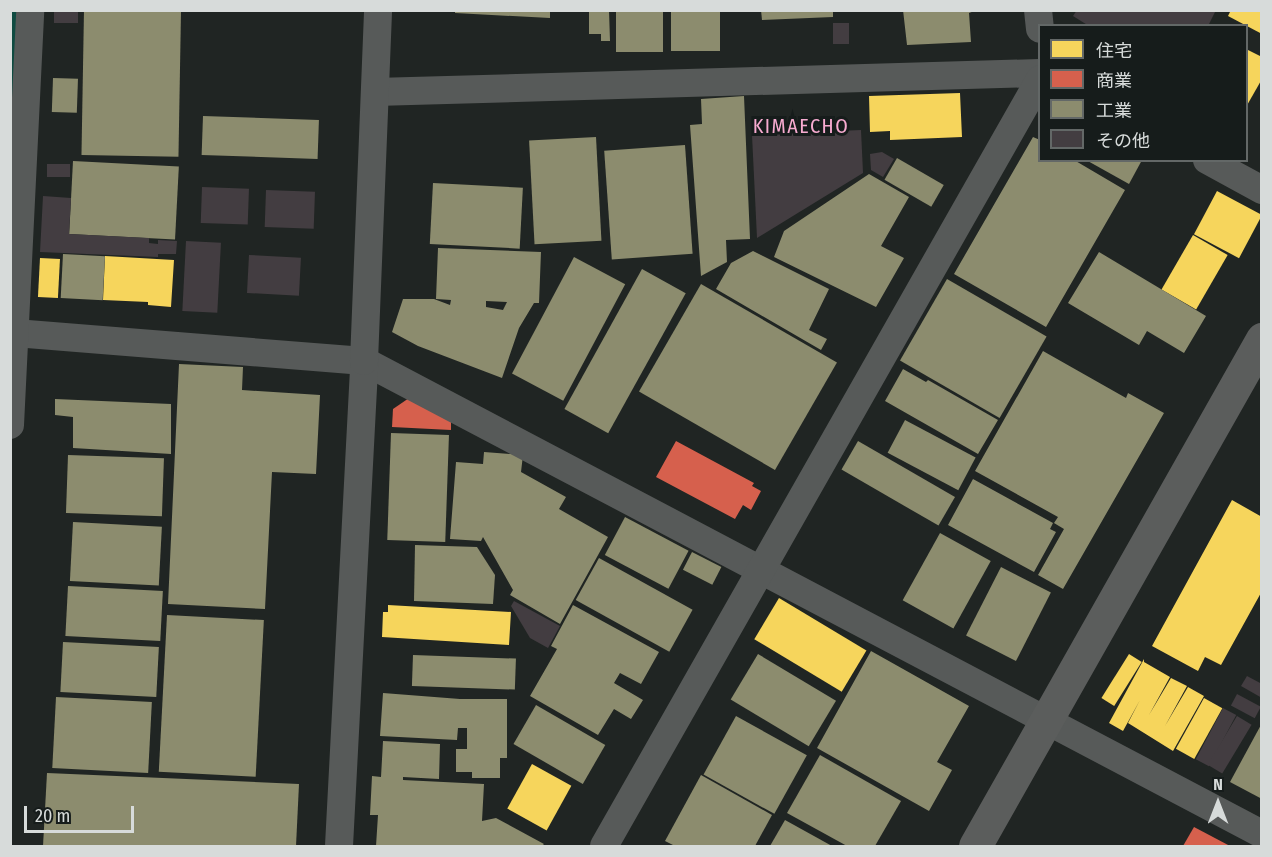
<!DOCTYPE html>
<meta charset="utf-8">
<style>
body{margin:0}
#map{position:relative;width:1272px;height:857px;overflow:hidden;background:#202523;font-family:"Fira Sans Condensed","Noto Sans JP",sans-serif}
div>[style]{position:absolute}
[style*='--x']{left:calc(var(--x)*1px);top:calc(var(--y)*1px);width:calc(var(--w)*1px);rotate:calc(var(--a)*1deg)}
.green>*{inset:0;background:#0f4b41}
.homes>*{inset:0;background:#f6d55c;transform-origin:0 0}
.shops>*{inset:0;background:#d6604d}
.industry>*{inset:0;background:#8c8c6e;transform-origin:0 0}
.building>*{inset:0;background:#433d41;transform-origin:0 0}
.street>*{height:28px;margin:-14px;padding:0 14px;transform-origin:14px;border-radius:14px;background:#575a59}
.secondary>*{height:33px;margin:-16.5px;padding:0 16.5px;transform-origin:16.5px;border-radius:16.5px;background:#5b5d5c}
span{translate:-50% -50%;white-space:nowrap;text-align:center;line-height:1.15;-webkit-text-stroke:6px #161c1b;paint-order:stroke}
.quarter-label{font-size:20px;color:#f7abd0;letter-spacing:1.5px}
.frame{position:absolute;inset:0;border:12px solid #d7dbda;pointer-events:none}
.legend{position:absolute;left:1038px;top:24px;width:210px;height:138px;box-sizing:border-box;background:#161c1b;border:2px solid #636867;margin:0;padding:8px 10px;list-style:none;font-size:18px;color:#d7dbda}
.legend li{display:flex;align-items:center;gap:12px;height:30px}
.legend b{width:30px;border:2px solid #636867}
.north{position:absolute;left:1188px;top:773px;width:60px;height:60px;-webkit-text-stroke:4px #161c1b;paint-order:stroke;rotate:0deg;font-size:16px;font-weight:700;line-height:24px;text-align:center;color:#d7dbda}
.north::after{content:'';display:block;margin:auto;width:21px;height:27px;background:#d7dbda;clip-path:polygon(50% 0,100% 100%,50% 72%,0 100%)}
.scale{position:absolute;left:24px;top:806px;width:110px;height:27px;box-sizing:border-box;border:3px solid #d7dbda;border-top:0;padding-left:8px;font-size:18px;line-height:21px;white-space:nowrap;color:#d7dbda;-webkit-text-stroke:4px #161c1b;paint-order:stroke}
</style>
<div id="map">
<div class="green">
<div style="clip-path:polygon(17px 10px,11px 153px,10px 11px)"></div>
</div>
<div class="homes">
<div style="clip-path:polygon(1231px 10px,1262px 10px,1262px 34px,1228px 16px)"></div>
<div style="clip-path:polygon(1246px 49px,1262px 57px,1262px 79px,1246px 107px)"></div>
<div style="clip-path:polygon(960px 93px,962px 137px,890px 140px,890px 131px,870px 132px,869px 96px)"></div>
<div style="left:1217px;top:191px;width:51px;height:49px;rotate:28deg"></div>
<div style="left:1193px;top:235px;width:40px;height:63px;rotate:30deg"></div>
<div style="clip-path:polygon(105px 256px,174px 260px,171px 307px,148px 305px,148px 302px,103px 300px)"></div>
<div style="left:40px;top:258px;width:20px;height:39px;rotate:3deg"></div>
<div style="clip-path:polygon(1232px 500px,1262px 517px,1262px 591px,1221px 665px,1205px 657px,1198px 671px,1152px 646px)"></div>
<div style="left:779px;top:598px;width:102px;height:48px;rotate:31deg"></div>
<div style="clip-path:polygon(388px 605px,511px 612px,509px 645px,382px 637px,383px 612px,388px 612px)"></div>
<div style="left:1129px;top:654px;width:15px;height:52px;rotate:32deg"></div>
<div style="clip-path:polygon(1144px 659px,1144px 662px,1170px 677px,1149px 715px,1171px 678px,1187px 686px,1165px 726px,1188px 687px,1204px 696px,1173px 751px,1128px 723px,1140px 700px,1123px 731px,1109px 723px)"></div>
<div style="left:1204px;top:698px;width:21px;height:58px;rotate:29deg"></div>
<div style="left:532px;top:764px;width:45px;height:51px;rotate:29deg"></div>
</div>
<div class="shops">
<div style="clip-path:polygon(412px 396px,451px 417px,451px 430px,392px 427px,393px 409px)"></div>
<div style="clip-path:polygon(676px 441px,754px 483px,752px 486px,761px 491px,751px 510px,743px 505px,735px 519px,656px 477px)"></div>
<div style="clip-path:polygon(1194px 827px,1230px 846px,1183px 846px)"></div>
</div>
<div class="industry">
<div style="left:84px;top:10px;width:97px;height:145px;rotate:1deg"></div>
<div style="clip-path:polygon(455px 10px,550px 10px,550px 18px,455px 13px)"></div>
<div style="clip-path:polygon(589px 10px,609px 10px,610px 41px,601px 41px,601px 34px,589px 34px)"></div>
<div style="left:616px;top:10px;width:47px;height:42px"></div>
<div style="left:671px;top:10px;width:49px;height:41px"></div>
<div style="clip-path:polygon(761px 10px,833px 10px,833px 17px,762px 20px)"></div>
<div style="clip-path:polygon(903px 10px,977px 10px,969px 13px,971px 42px,907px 45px)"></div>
<div style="left:53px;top:78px;width:25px;height:34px;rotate:2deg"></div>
<div style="clip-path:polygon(744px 96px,750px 239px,726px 240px,727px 262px,701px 276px,690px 125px,702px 124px,701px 99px)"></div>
<div style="left:203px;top:116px;width:116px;height:39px;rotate:2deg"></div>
<div style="left:596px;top:137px;width:104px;height:67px;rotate:87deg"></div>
<div style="clip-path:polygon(1033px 137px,1040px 140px,1040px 160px,1074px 160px,1125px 190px,1046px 327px,954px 274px)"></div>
<div style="left:685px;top:145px;width:109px;height:81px;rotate:86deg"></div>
<div style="left:897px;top:158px;width:54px;height:25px;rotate:30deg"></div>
<div style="clip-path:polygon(1086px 160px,1142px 160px,1129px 184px)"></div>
<div style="left:73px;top:161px;width:106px;height:73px;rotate:3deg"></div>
<div style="clip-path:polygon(869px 174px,909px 197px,881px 246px,904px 258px,876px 307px,774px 257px,784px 231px)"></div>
<div style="left:433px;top:183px;width:90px;height:61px;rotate:3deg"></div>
<div style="clip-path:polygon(evenodd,438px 248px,541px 252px,539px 303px,534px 303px,519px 328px,502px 378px,418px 346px,392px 332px,403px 299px,434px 299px,450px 305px,451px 300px,436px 299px,438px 248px,486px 301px,507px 302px,503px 310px,486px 307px,486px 301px)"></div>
<div style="clip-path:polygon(753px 251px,829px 289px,809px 330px,827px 339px,821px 350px,716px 289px,731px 263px)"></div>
<div style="clip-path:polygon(1099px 252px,1206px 316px,1184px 353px,1147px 331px,1139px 345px,1068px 303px)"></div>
<div style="left:63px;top:254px;width:42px;height:44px;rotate:3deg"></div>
<div style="left:574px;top:257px;width:58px;height:132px;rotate:28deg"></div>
<div style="left:642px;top:269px;width:50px;height:160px;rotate:29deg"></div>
<div style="left:947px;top:279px;width:115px;height:94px;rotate:30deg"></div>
<div style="left:701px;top:284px;width:157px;height:124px;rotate:30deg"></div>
<div style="clip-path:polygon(1043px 351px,1126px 398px,1128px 393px,1164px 413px,1063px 589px,1038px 575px,1064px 529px,1054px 523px,1058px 517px,975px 471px)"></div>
<div style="clip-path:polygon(179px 364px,243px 367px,242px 390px,320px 395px,316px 474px,272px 472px,265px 609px,168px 604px)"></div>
<div style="clip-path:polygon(903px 369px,926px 382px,928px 380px,998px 420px,978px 454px,885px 401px)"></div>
<div style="clip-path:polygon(55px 399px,171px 404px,171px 454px,73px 448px,73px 417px,55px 415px)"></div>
<div style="left:905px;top:420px;width:80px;height:37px;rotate:28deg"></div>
<div style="left:391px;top:433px;width:58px;height:107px;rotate:2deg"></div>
<div style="left:858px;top:441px;width:112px;height:33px;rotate:30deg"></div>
<div style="clip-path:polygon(484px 452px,523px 455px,521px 472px,566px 497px,559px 509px,608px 537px,560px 624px,510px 595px,513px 590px,483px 537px,481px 541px,450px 539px,456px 462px,483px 464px)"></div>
<div style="left:68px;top:455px;width:96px;height:58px;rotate:2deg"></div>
<div style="clip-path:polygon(973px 479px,1053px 523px,1050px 529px,1056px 532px,1034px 572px,948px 525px)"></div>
<div style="left:625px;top:517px;width:72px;height:43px;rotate:28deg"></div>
<div style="left:73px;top:522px;width:89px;height:59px;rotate:3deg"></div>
<div style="left:940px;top:533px;width:58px;height:77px;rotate:29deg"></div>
<div style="clip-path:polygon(415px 545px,477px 547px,495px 575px,493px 604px,414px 601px)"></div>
<div style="left:692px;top:552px;width:33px;height:20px;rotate:27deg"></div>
<div style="left:599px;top:558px;width:107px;height:48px;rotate:29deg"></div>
<div style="left:1001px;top:567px;width:56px;height:77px;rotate:27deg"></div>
<div style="left:68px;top:586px;width:95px;height:50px;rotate:3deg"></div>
<div style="clip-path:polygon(573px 605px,659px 652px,641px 684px,620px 673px,614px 683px,643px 700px,631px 719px,614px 709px,598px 735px,530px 696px,557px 649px,551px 646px)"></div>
<div style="left:167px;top:615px;width:97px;height:157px;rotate:3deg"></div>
<div style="left:63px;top:642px;width:96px;height:50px;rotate:3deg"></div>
<div style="clip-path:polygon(871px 651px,969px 706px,937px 762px,952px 770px,929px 811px,817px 748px)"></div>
<div style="left:758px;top:654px;width:91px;height:53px;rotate:31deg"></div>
<div style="left:413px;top:655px;width:103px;height:31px;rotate:2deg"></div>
<div style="clip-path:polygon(383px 693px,460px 699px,507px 699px,507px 758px,500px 758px,500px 778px,472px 778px,472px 772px,456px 772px,456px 749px,467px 749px,467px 728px,458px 728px,457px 740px,380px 736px)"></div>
<div style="left:56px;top:697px;width:96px;height:71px;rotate:3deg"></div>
<div style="left:536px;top:705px;width:80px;height:45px;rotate:30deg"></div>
<div style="left:736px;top:716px;width:81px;height:67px;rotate:29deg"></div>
<div style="clip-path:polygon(1262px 723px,1262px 799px,1230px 782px)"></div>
<div style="clip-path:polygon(383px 741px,440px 744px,439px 779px,403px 777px,403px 780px,484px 784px,482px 821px,496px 818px,544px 844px,542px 846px,376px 846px,378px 815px,370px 815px,372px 776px,381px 777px)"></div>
<div style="clip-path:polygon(820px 755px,901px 801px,875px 846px,847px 846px,787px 813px)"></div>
<div style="clip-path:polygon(47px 773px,299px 784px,296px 846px,43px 846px)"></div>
<div style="clip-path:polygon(701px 775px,772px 815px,755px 846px,675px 846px,665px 841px)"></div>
<div style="clip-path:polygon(785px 820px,832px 846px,770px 846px)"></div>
</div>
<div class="building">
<div style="left:54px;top:10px;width:24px;height:13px"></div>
<div style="clip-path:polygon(1077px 10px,1216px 10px,1208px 26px,1089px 26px,1073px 16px)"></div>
<div style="left:833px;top:23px;width:16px;height:21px"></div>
<div style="clip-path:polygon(861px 130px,863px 173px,757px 238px,752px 135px)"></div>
<div style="clip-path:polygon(882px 152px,894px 159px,883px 177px,871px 170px,870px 154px)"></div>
<div style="left:47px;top:164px;width:23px;height:13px"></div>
<div style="left:202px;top:187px;width:47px;height:36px;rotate:2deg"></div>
<div style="left:266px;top:190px;width:49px;height:37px;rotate:2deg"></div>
<div style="clip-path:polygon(43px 196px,71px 198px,69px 234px,149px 238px,149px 243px,158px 244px,158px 240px,177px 241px,176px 254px,158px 254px,158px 257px,40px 252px)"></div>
<div style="left:186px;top:241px;width:35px;height:70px;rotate:3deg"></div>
<div style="left:249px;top:255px;width:52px;height:38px;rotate:3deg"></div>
<div style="clip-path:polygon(514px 601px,560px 626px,548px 648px,530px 638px,511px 606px)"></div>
<div style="clip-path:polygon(1247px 676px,1262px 684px,1262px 698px,1241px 686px)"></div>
<div style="left:1237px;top:694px;width:27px;height:13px;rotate:28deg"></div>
<div style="left:1223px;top:708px;width:15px;height:58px;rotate:28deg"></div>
<div style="left:1237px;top:716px;width:17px;height:57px;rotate:31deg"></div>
</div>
<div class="street">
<div style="--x:1038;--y:10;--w:19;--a:84"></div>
<div style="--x:375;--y:92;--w:665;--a:-1.64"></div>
<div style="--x:1207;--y:160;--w:63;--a:28.6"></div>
<div style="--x:15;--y:333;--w:350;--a:4.6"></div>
<div style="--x:364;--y:361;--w:1015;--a:27.78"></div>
<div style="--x:10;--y:425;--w:415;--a:-87.2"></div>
<div style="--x:339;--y:846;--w:486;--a:-87"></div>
<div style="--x:364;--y:361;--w:351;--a:-87.7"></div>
<div style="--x:604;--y:846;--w:882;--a:-60.38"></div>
</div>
<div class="secondary">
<div style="--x:975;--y:846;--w:583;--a:-60.49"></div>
</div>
<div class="quarter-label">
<span style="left:801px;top:126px">KIMAECHO</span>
</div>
<div class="frame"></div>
<ul class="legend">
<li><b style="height:16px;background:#f6d55c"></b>住宅</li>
<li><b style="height:16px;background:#d6604d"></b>商業</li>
<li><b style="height:16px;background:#8c8c6e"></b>工業</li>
<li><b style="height:16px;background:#433d41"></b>その他</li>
</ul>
<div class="north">N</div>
<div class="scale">20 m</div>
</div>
